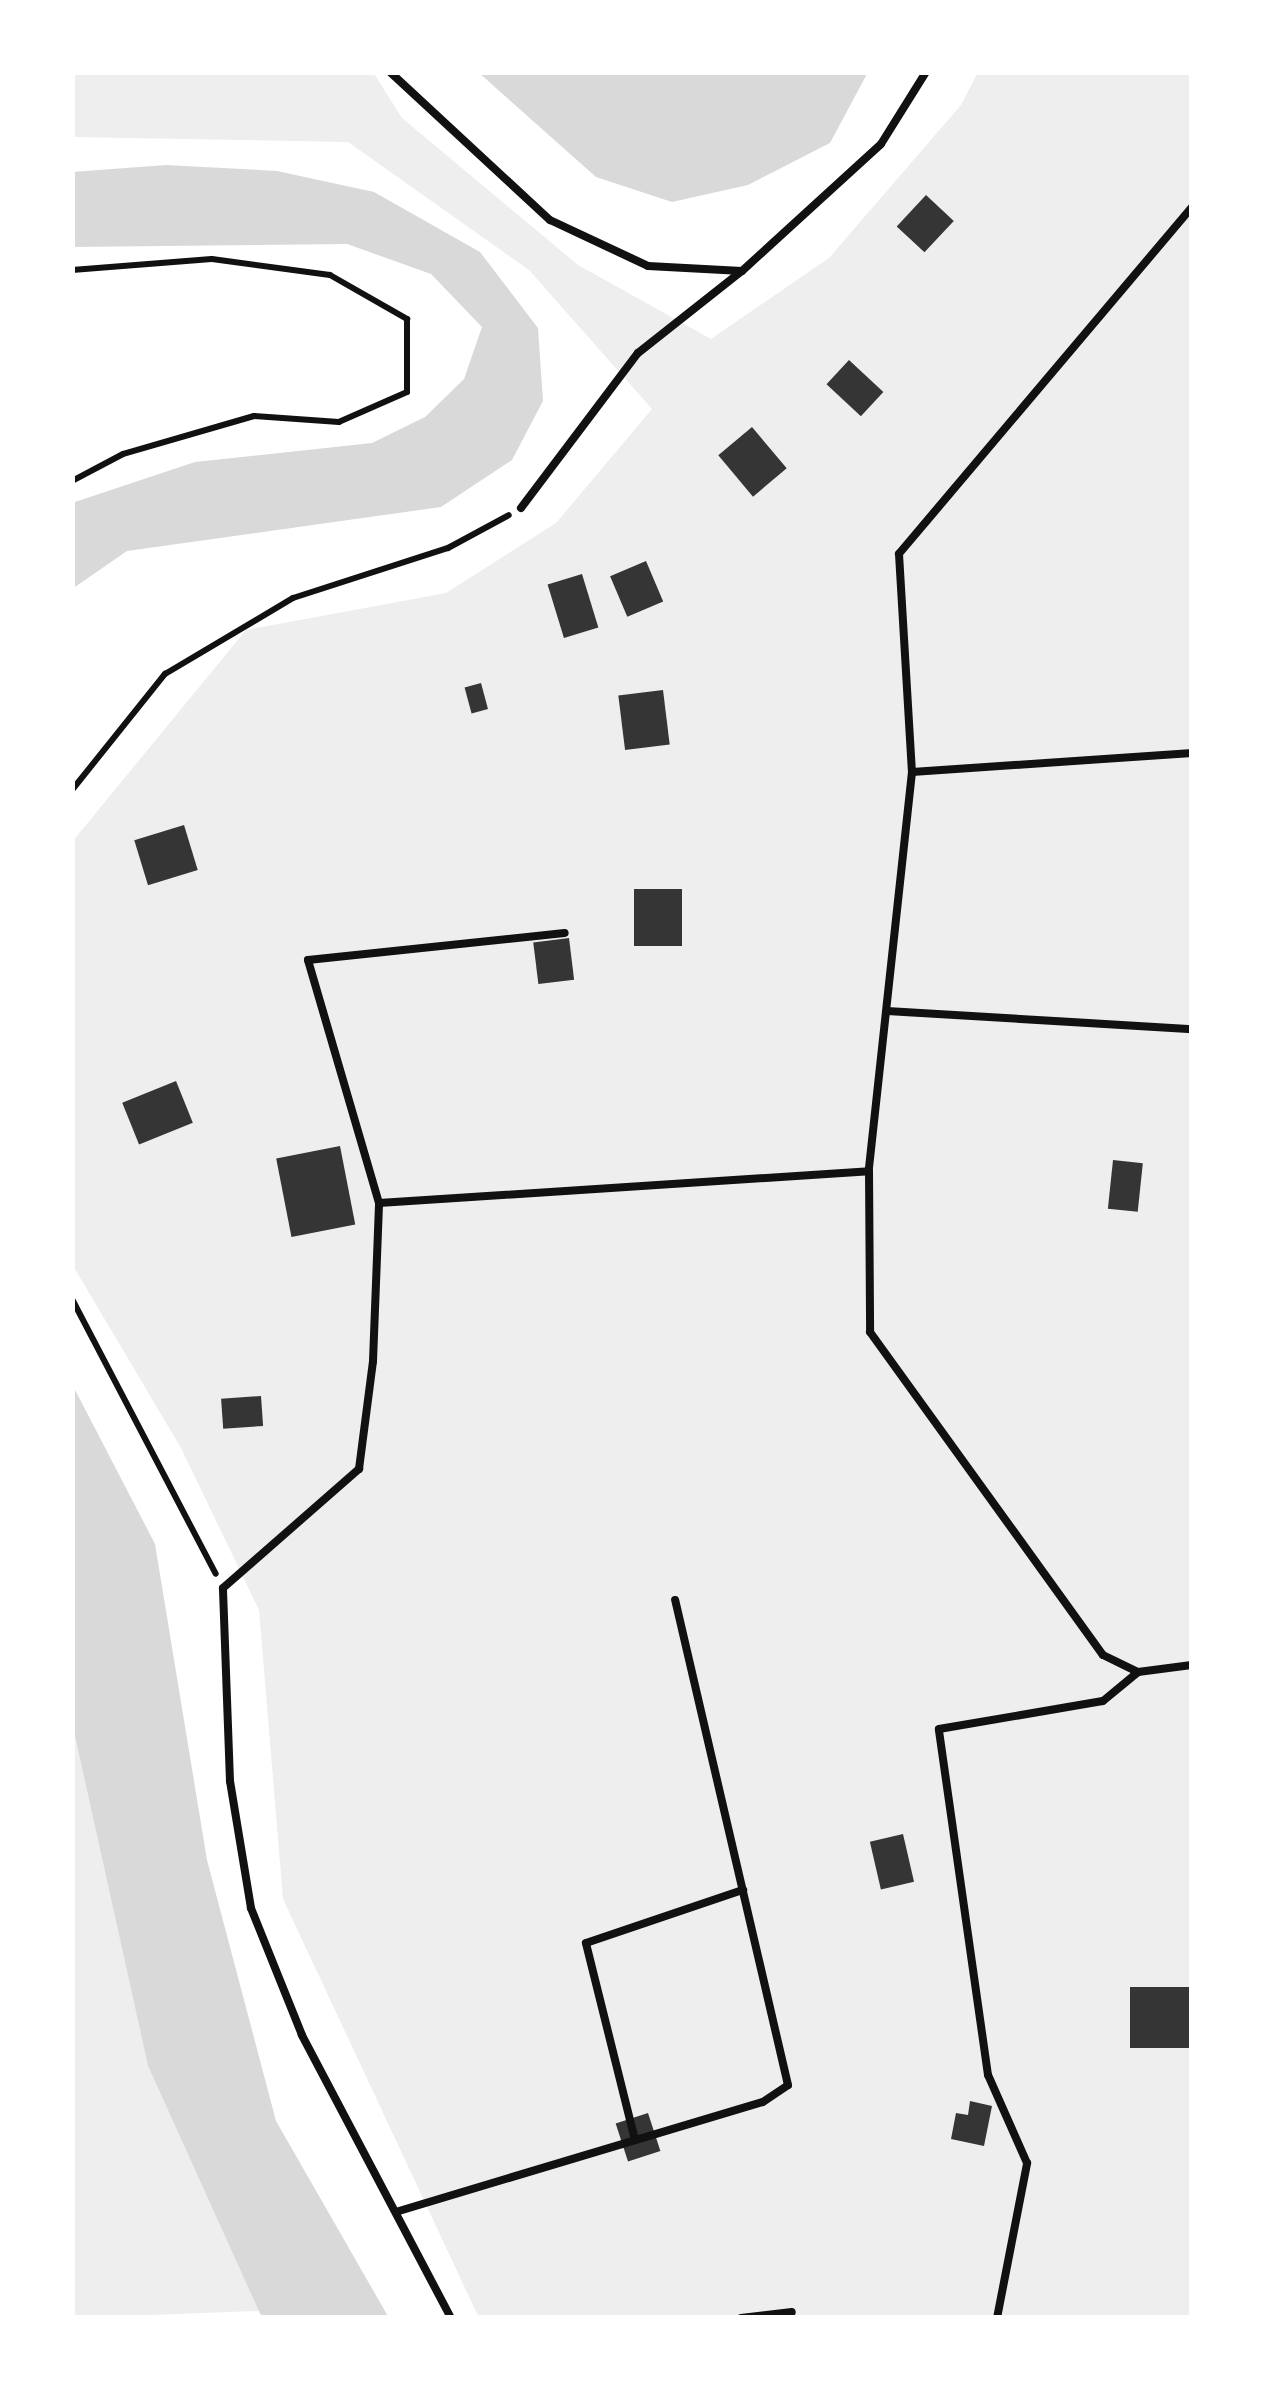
<!DOCTYPE html>
<style>
body{margin:0}
#map{position:relative;width:1264px;height:2390px;overflow:hidden;background:#fff;font-family:Manrope,sans-serif}
div>[style]{position:absolute}
[style*='--x']{left:calc(var(--x)*1px);top:calc(var(--y)*1px);width:calc(var(--w)*1px);rotate:calc(var(--a)*1deg)}
.green>*{inset:0;background:#eee}
.water>*{inset:0;background:#d9d9d9}
.building>*{inset:0;background:#353535;transform-origin:0 0}
.path>*{height:6px;margin:-3px;padding:0 3px;transform-origin:3px;border-radius:3px;background:#111}
.service>*{height:8px;margin:-4px;padding:0 4px;transform-origin:4px;border-radius:4px;background:#111}
span{translate:-50% -50%;white-space:nowrap;text-align:center;line-height:1.15;-webkit-text-stroke:9px #fff;paint-order:stroke}
.frame{position:absolute;inset:0;border:75px solid #fff;pointer-events:none}
</style>
<div id="map">
<div class="green">
<div style="clip-path:polygon(72px 72px,373px 72px,402px 118px,578px 265px,711px 339px,829px 258px,961px 105px,978px 72px,1192px 72px,1192px 2318px,479px 2318px,283px 1899px,259px 1610px,181px 1448px,72px 1264px,72px 842px,246px 630px,446px 593px,556px 523px,652px 409px,529px 270px,348px 142px,72px 137px)"></div>
<div style="clip-path:polygon(72px 1723px,148px 2066px,259px 2311px,72px 2318px)"></div>
</div>
<div class="water">
<div style="clip-path:polygon(478px 72px,868px 72px,830px 143px,748px 185px,672px 202px,596px 177px)"></div>
<div style="clip-path:polygon(166px 165px,277px 171px,374px 192px,480px 252px,538px 328px,543px 401px,512px 460px,441px 507px,127px 551px,72px 589px,72px 503px,195px 462px,372px 443px,425px 417px,464px 379px,482px 327px,431px 274px,347px 244px,72px 247px,72px 172px)"></div>
<div style="clip-path:polygon(72px 1384px,155px 1544px,207px 1860px,276px 2121px,389px 2318px,262px 2318px,148px 2066px,72px 1723px)"></div>
</div>
<div class="building">
<div style="left:926px;top:195px;width:38px;height:43px;rotate:43deg"></div>
<div style="left:849px;top:360px;width:47px;height:33px;rotate:43deg"></div>
<div style="left:752px;top:427px;width:54px;height:44px;rotate:50deg"></div>
<div style="left:646px;top:561px;width:44px;height:39px;rotate:67deg"></div>
<div style="left:582px;top:574px;width:56px;height:36px;rotate:73deg"></div>
<div style="left:481px;top:683px;width:27px;height:17px;rotate:75deg"></div>
<div style="left:663px;top:690px;width:55px;height:45px;rotate:83deg"></div>
<div style="left:184px;top:825px;width:47px;height:52px;rotate:73deg"></div>
<div style="left:634px;top:889px;width:48px;height:57px"></div>
<div style="left:569px;top:938px;width:42px;height:36px;rotate:83deg"></div>
<div style="left:176px;top:1081px;width:45px;height:58px;rotate:68deg"></div>
<div style="left:340px;top:1146px;width:80px;height:65px;rotate:79deg"></div>
<div style="left:1113px;top:1160px;width:30px;height:49px;rotate:6deg"></div>
<div style="left:261px;top:1396px;width:30px;height:40px;rotate:86deg"></div>
<div style="left:903px;top:1834px;width:49px;height:34px;rotate:77deg"></div>
<div style="left:1130px;top:1987px;width:62px;height:61px"></div>
<div style="clip-path:polygon(970px 2101px,992px 2106px,984px 2146px,951px 2139px,956px 2113px,968px 2115px)"></div>
<div style="left:648px;top:2113px;width:40px;height:34px;rotate:72deg"></div>
</div>
<div class="path">
<div style="--x:72;--y:270;--w:140;--a:-4.5"></div>
<div style="--x:212;--y:259;--w:119;--a:7.7"></div>
<div style="--x:330;--y:275;--w:89;--a:29.7"></div>
<div style="--x:407;--y:319;--w:73;--a:90"></div>
<div style="--x:407;--y:392;--w:74;--a:156.2"></div>
<div style="--x:339;--y:422;--w:85;--a:-176"></div>
<div style="--x:254;--y:416;--w:136;--a:163.8"></div>
<div style="--x:123;--y:454;--w:58;--a:152.1"></div>
<div style="--x:72;--y:790;--w:149;--a:-51.3"></div>
<div style="--x:165;--y:674;--w:149;--a:-30.7"></div>
<div style="--x:293;--y:598;--w:163;--a:-17.9"></div>
<div style="--x:448;--y:548;--w:69;--a:-28.4"></div>
<div style="--x:72;--y:1299;--w:310;--a:62.4"></div>
</div>
<div class="service">
<div style="--x:390;--y:72;--w:218;--a:42.8"></div>
<div style="--x:550;--y:220;--w:108;--a:25.1"></div>
<div style="--x:648;--y:266;--w:94;--a:3"></div>
<div style="--x:742;--y:271;--w:188;--a:-42.4"></div>
<div style="--x:881;--y:144;--w:85;--a:-58"></div>
<div style="--x:1192;--y:207;--w:454;--a:130.2"></div>
<div style="--x:899;--y:554;--w:218;--a:86.6"></div>
<div style="--x:912;--y:772;--w:401;--a:96.2"></div>
<div style="--x:869;--y:1171;--w:161;--a:89.6"></div>
<div style="--x:870;--y:1332;--w:398;--a:54.2"></div>
<div style="--x:1103;--y:1655;--w:39;--a:26"></div>
<div style="--x:1138;--y:1672;--w:54;--a:-7.4"></div>
<div style="--x:521;--y:508;--w:194;--a:-53"></div>
<div style="--x:638;--y:353;--w:132;--a:-38.3"></div>
<div style="--x:912;--y:772;--w:281;--a:-3.9"></div>
<div style="--x:887;--y:1011;--w:306;--a:3.4"></div>
<div style="--x:379;--y:1203;--w:491;--a:-3.7"></div>
<div style="--x:635;--y:2140;--w:203;--a:-104"></div>
<div style="--x:586;--y:1943;--w:166;--a:-18.7"></div>
<div style="--x:399;--y:2211;--w:380;--a:-16.7"></div>
<div style="--x:763;--y:2102;--w:30;--a:-34"></div>
<div style="--x:788;--y:2085;--w:498;--a:-103.1"></div>
<div style="--x:451;--y:2318;--w:320;--a:-117.8"></div>
<div style="--x:302;--y:2035;--w:137;--a:-111.9"></div>
<div style="--x:251;--y:1908;--w:129;--a:-99.4"></div>
<div style="--x:230;--y:1781;--w:193;--a:-92.1"></div>
<div style="--x:223;--y:1588;--w:181;--a:-41.2"></div>
<div style="--x:359;--y:1469;--w:109;--a:-82.6"></div>
<div style="--x:373;--y:1361;--w:158;--a:-87.8"></div>
<div style="--x:379;--y:1203;--w:253;--a:-106.3"></div>
<div style="--x:308;--y:960;--w:258;--a:-6"></div>
<div style="--x:741;--y:2318;--w:51;--a:-6.7"></div>
<div style="--x:997;--y:2318;--w:158;--a:-79"></div>
<div style="--x:1027;--y:2163;--w:96;--a:-113.9"></div>
<div style="--x:988;--y:2075;--w:349;--a:-98.1"></div>
<div style="--x:939;--y:1729;--w:166;--a:-9.7"></div>
<div style="--x:1103;--y:1701;--w:45;--a:-39.6"></div>
</div>
<div class="frame"></div>
</div>
